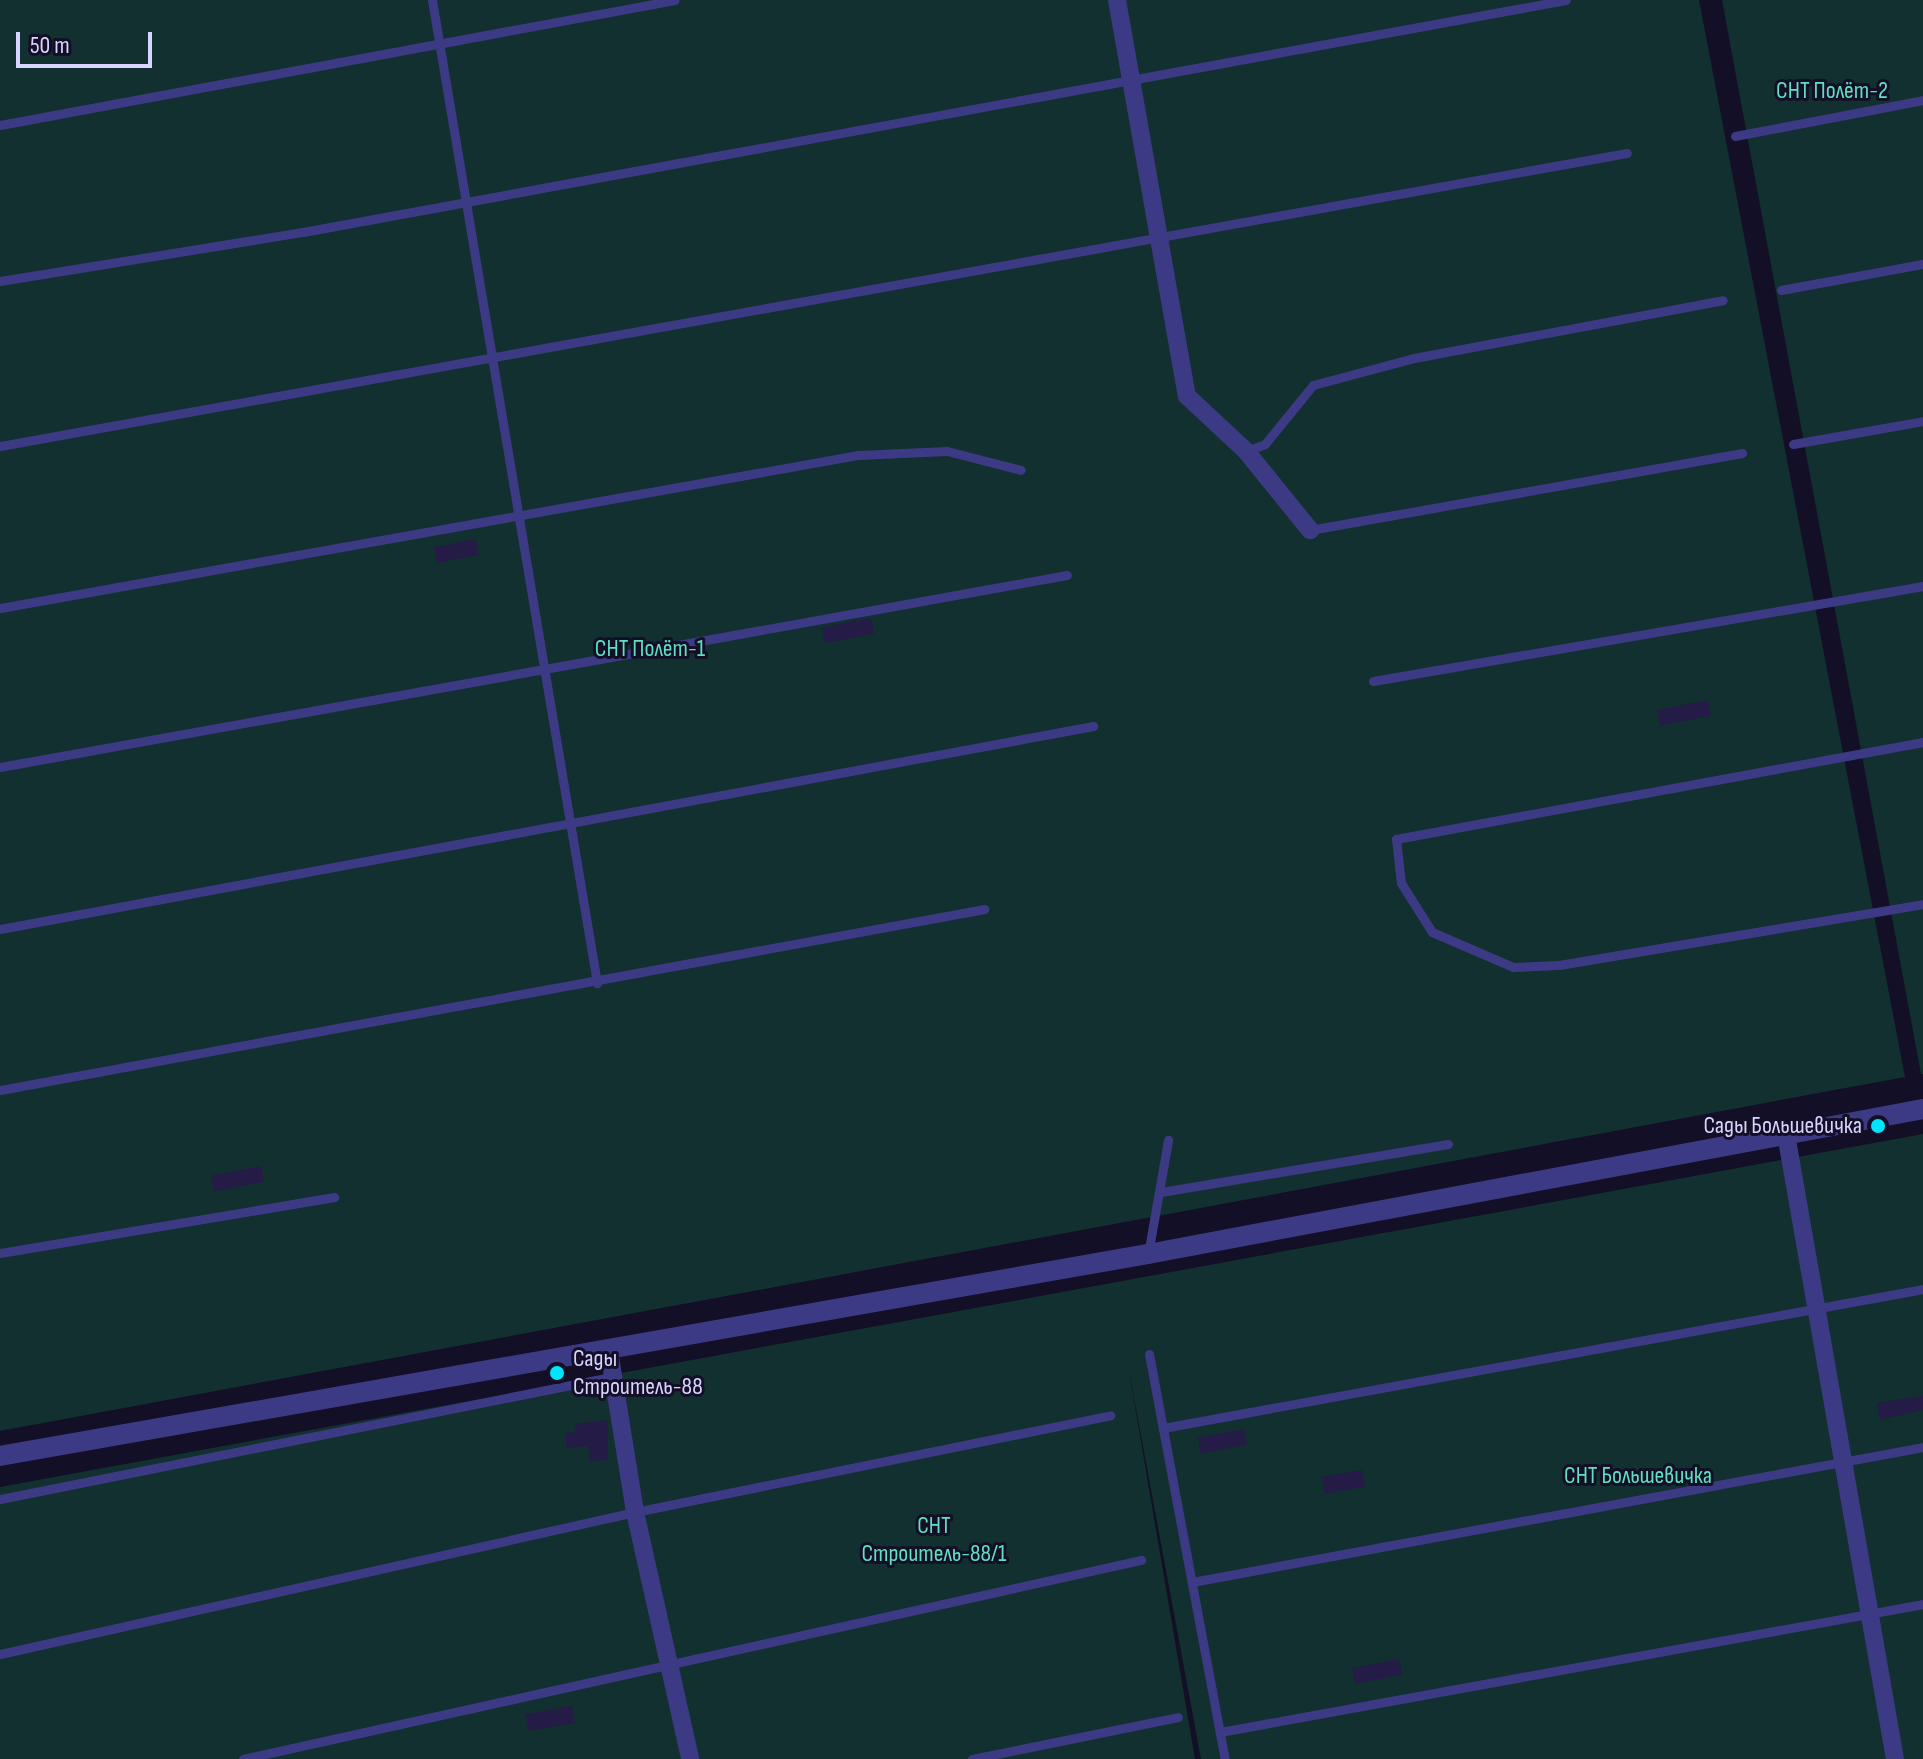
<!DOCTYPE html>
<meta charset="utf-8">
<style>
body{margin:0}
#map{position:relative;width:1923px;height:1759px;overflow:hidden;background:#130f26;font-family:"Sofia Sans Condensed",sans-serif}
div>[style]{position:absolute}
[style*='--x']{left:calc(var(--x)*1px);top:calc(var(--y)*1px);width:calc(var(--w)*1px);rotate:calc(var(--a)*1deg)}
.green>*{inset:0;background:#12302f}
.building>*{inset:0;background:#241b47;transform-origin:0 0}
.service>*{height:9px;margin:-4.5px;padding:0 4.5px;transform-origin:4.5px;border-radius:4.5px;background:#3d3a85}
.minor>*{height:18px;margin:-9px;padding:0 9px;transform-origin:9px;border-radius:9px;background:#3d3a85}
.tertiary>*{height:20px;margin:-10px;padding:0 10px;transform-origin:10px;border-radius:10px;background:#3d3a85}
.dots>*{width:22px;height:22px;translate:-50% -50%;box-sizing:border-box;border:4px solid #130f26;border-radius:50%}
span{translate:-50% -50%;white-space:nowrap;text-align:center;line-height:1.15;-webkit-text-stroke:6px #130f26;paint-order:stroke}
.park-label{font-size:24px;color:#5fe0c0}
.poi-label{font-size:24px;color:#d9d4ff}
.right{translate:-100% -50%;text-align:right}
.left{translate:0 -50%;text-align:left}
.scale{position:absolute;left:16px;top:32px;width:136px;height:36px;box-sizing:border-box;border:4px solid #d9d4ff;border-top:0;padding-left:10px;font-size:24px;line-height:28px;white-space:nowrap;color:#d9d4ff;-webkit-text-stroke:6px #130f26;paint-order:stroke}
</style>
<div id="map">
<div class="green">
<div style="clip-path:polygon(0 0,1699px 0,1905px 1077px,0 1431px)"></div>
<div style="clip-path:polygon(1722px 0,1923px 0,1923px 1074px,1921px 1074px)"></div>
<div style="clip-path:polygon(1923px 1134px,1923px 1759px,1201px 1759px,1129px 1371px,1195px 1759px,0 1759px,0 1487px)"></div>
</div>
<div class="building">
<div style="left:476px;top:539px;width:16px;height:43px;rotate:79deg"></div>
<div style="left:871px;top:618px;width:16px;height:50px;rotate:79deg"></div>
<div style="left:1708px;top:700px;width:16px;height:52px;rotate:79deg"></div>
<div style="left:261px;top:1166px;width:16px;height:51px;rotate:79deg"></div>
<div style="clip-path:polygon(1923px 1396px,1923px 1410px,1880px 1420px,1877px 1403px)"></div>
<div style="clip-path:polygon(608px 1420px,608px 1460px,590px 1461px,588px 1446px,567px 1448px,565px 1433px,576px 1432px,575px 1424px)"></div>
<div style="left:1244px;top:1429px;width:16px;height:47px;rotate:79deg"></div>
<div style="left:1362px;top:1470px;width:17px;height:41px;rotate:80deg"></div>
<div style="left:1399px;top:1659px;width:16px;height:48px;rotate:79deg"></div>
<div style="left:572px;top:1706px;width:17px;height:47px;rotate:80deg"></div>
</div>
<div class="service">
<div style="--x:432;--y:0;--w:997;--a:80.47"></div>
<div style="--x:0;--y:125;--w:686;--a:-10.49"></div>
<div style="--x:1735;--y:136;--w:191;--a:-10.8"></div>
<div style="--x:0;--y:281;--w:307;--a:-9.2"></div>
<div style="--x:303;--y:232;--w:1284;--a:-10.41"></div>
<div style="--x:1781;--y:290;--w:144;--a:-10.4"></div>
<div style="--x:1793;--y:444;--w:132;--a:-10"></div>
<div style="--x:0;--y:446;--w:1653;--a:-10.21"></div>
<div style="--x:1246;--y:451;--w:20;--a:-20"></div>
<div style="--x:1265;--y:444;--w:76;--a:-50.9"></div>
<div style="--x:1313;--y:385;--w:105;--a:-15"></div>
<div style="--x:1414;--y:358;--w:314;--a:-10.6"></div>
<div style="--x:1310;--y:530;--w:439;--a:-10.1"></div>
<div style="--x:0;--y:608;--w:872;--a:-10.11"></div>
<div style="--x:858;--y:455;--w:89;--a:-2.6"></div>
<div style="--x:947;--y:451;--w:76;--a:14.4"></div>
<div style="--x:1373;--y:681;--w:558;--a:-9.8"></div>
<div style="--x:1923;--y:742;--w:536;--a:169.57"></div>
<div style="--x:1396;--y:839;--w:44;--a:83.5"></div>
<div style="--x:1401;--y:883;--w:58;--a:57.7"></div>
<div style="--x:1432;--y:932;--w:88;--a:23.4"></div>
<div style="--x:1513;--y:967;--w:46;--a:-2.5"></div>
<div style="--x:1559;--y:965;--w:369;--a:-9.5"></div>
<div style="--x:0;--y:767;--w:1084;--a:-10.2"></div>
<div style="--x:0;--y:929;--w:1112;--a:-10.52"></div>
<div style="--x:0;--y:1090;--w:1001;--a:-10.42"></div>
<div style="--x:1161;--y:1192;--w:291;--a:-9.5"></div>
<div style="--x:0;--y:1253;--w:339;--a:-9.5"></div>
<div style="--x:1148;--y:1254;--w:116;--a:-80"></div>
<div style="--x:1149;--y:1354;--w:412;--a:79.4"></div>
<div style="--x:1163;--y:1428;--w:773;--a:-10.36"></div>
<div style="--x:0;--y:1499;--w:623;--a:-11.29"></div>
<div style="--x:1192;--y:1582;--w:743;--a:-10.46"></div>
<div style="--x:0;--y:1654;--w:651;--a:-12.61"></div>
<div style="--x:635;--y:1512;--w:485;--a:-11.5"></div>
<div style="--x:1220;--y:1732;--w:715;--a:-10.32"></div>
<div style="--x:243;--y:1759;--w:920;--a:-12.5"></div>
<div style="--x:972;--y:1759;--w:210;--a:-11.5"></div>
</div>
<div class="minor">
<div style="--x:1117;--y:0;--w:402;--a:80"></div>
<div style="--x:1187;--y:396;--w:81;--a:43"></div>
<div style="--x:1246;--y:451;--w:102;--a:51"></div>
<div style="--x:1786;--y:1134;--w:634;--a:80.11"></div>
<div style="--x:609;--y:1351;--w:163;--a:80.8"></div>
<div style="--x:635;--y:1512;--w:253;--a:77.4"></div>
</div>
<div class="tertiary">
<div style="--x:0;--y:1456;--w:1166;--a:-9.98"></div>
<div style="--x:1148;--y:1254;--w:788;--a:-10.6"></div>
</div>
<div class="dots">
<div style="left:1878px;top:1126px;background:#00e5ff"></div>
<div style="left:557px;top:1373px;background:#00e5ff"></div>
</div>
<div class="park-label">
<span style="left:1832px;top:91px">СНТ Полёт-2</span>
<span style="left:650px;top:649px">СНТ Полёт-1</span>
<span style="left:1638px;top:1476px">СНТ Большевичка</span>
<span style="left:934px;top:1540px">СНТ<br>Строитель-88/1</span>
</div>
<div class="poi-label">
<span class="right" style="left:1862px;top:1126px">Сады Большевичка</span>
<span class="left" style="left:573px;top:1373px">Сады<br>Строитель-88</span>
</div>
<div class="scale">50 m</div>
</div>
